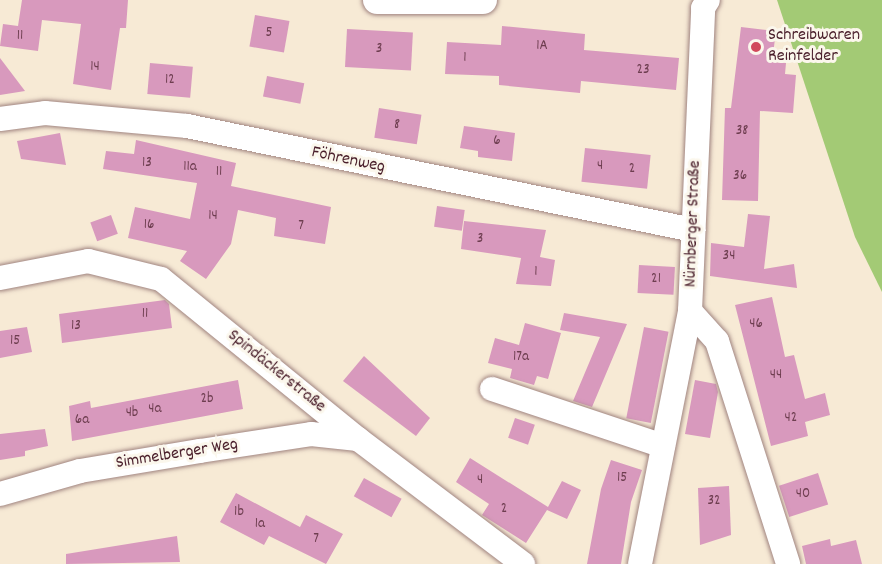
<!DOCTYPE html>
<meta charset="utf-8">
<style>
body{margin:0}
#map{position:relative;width:882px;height:564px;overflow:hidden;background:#f7ead5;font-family:Dekko,sans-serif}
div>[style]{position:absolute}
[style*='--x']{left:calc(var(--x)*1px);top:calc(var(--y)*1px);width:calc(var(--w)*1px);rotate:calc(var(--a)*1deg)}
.green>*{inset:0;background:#a3ca75}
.building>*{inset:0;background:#d899bd;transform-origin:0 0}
.roads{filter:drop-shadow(0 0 2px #a08480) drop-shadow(0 0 2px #a08480)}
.minor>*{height:24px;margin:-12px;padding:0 12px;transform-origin:12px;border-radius:12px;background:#fff}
.tertiary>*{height:28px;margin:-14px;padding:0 14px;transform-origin:14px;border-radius:14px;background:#fff}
.dots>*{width:16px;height:16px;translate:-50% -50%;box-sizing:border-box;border:3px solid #fbf7ec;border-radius:50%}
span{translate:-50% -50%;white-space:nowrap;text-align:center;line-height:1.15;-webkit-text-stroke:6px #fbf7ec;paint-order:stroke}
.number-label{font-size:15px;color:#6e3e50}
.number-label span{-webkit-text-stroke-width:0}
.poi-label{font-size:18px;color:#4a1f2b}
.left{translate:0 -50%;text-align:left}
.street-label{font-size:18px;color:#4a1f2b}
</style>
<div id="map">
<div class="green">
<div style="clip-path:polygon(777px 0,882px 0,882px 292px,855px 237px)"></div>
</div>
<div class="building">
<div style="clip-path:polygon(22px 0,128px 0,126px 28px,120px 28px,111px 90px,73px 84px,81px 24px,42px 20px,38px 51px,0 46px,3px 24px,18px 26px)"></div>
<div style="left:255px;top:15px;width:35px;height:32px;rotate:10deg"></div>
<div style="clip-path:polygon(502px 26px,585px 34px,584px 50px,679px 58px,676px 90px,581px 81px,580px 93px,499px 85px,499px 76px,445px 74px,447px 42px,501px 45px)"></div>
<div style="clip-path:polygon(741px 27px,776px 31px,772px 62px,786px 63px,785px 74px,796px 75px,793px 113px,760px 111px,758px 201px,722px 200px,725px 108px,731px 108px)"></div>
<div style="left:347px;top:29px;width:66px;height:38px;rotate:3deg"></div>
<div style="clip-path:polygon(0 58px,25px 91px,0 95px)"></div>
<div style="left:150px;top:63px;width:43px;height:31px;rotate:5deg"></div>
<div style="left:267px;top:76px;width:38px;height:21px;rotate:11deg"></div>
<div style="left:379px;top:108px;width:43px;height:30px;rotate:9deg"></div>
<div style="clip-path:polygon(464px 126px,515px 133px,512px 161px,478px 157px,478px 151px,460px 148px)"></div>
<div style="clip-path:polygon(60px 133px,66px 165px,21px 159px,17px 141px)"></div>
<div style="clip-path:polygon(136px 140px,236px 163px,231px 186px,331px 207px,325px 244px,274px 236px,276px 218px,238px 210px,231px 244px,206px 279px,180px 261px,187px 251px,128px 238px,135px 207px,190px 219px,197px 183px,103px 169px,106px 151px,134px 154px)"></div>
<div style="left:585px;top:148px;width:66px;height:34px;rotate:6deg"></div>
<div style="left:437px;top:206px;width:28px;height:21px;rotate:8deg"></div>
<div style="clip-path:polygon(748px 214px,770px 216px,764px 269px,794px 264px,797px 288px,710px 276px,711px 243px,744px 247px)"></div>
<div style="left:111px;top:215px;width:20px;height:22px;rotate:70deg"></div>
<div style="clip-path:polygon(464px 221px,546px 230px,540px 257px,555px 260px,551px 286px,516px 284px,521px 258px,461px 249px)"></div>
<div style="left:639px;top:265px;width:36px;height:28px;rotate:3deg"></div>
<div style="clip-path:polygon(772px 297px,785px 357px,794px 355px,805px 399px,825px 393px,830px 415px,805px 422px,808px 436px,771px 446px,735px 305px)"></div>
<div style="clip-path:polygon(165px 300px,169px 304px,172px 328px,62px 343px,59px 314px)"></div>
<div style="clip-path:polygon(564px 313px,627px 324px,592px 407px,573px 401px,600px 337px,560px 330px)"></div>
<div style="clip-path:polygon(525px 323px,561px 333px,548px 379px,537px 376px,534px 385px,510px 378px,512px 369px,488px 363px,495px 338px,519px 345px)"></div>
<div style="clip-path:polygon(27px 327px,32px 352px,0 358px,0 331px)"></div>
<div style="left:644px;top:327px;width:25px;height:93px;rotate:11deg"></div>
<div style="clip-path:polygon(364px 356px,430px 418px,416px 436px,343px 381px)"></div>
<div style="clip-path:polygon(238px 380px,243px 409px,72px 441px,69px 406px,90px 401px,91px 408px)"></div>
<div style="clip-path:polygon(695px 380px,716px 384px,718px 392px,710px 438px,685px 434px)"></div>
<div style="left:515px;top:418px;width:21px;height:21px;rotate:19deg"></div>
<div style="clip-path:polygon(45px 429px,48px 446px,25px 451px,25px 456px,0 460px,0 434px)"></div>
<div style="clip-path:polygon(470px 458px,548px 507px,562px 481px,581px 490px,567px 519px,547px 510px,526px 543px,482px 515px,489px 504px,456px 482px)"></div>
<div style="clip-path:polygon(611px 460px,642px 470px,631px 502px,621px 564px,587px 564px,601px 489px)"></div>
<div style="left:818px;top:473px;width:33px;height:41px;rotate:72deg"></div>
<div style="left:364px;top:478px;width:43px;height:21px;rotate:29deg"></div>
<div style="clip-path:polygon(729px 486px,731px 535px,700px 545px,698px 488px)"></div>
<div style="clip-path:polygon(236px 493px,300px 527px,306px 515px,343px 534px,326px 564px,269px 536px,264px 545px,220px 522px)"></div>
<div style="clip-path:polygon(177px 536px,180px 562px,66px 564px,66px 554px)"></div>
<div style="clip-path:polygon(830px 539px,831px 546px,856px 540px,862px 564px,806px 564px,802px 546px)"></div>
</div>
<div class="roads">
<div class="minor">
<div style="--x:0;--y:119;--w:45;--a:-7.6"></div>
<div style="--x:45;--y:113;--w:143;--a:5.2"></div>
<div style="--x:187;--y:126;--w:517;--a:11.61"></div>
<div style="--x:0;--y:278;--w:90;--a:-10.9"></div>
<div style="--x:88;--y:261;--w:75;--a:13.9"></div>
<div style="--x:161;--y:279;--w:254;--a:39.1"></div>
<div style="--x:358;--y:439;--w:207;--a:37.1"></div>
<div style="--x:690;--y:311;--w:40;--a:48"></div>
<div style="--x:717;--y:341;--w:234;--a:72.3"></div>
<div style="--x:492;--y:389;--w:180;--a:18.4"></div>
<div style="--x:0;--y:494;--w:83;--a:-16"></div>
<div style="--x:80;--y:471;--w:122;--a:-9.5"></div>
<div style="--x:200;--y:451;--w:112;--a:-8.7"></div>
<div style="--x:311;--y:434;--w:47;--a:6.1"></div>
<div style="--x:640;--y:564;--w:258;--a:-78.8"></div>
<div style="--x:690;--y:311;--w:303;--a:-87.5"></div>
<div style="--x:703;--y:8;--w:9;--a:-58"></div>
</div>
<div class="tertiary">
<div style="--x:377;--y:0;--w:106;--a:0"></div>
</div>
</div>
<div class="dots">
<div style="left:756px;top:47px;background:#d1495b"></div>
</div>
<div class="number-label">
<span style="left:269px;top:34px">5</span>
<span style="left:20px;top:37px">11</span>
<span style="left:542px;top:47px">1A</span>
<span style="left:379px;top:50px">3</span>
<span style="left:465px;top:59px">1</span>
<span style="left:95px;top:68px">14</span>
<span style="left:643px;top:71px">23</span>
<span style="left:170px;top:81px">12</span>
<span style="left:397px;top:126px">8</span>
<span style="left:742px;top:132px">38</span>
<span style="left:497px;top:142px">6</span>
<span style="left:147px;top:164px">13</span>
<span style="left:600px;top:167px">4</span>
<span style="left:190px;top:168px">11a</span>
<span style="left:632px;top:170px">2</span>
<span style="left:219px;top:173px">11</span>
<span style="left:740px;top:177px">36</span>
<span style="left:213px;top:217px">14</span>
<span style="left:149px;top:226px">16</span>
<span style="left:301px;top:227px">7</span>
<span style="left:480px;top:240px">3</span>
<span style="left:729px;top:257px">34</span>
<span style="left:536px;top:273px">1</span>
<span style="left:656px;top:280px">21</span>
<span style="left:145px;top:315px">11</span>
<span style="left:756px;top:325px">46</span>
<span style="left:76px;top:327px">13</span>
<span style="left:15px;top:342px">15</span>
<span style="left:521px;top:358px">17a</span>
<span style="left:776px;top:376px">44</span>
<span style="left:207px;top:400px">2b</span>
<span style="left:155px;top:410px">4a</span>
<span style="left:132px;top:414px">4b</span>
<span style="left:791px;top:419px">42</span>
<span style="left:82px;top:421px">6a</span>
<span style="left:622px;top:479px">15</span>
<span style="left:480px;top:481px">4</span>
<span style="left:803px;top:495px">40</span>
<span style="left:714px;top:502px">32</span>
<span style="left:504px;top:510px">2</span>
<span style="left:239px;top:513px">1b</span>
<span style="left:260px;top:525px">1a</span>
<span style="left:316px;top:540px">7</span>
</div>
<div class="poi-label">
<span class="left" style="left:768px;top:47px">Schreibwaren<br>Reinfelder</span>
</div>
<div class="street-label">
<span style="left:348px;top:161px;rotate:12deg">Föhrenweg</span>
<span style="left:694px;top:224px;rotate:-88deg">Nürnberger Straße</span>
<span style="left:276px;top:372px;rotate:39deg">Spindäckerstraße</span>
<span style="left:177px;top:455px;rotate:-9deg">Simmelberger Weg</span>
</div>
</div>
